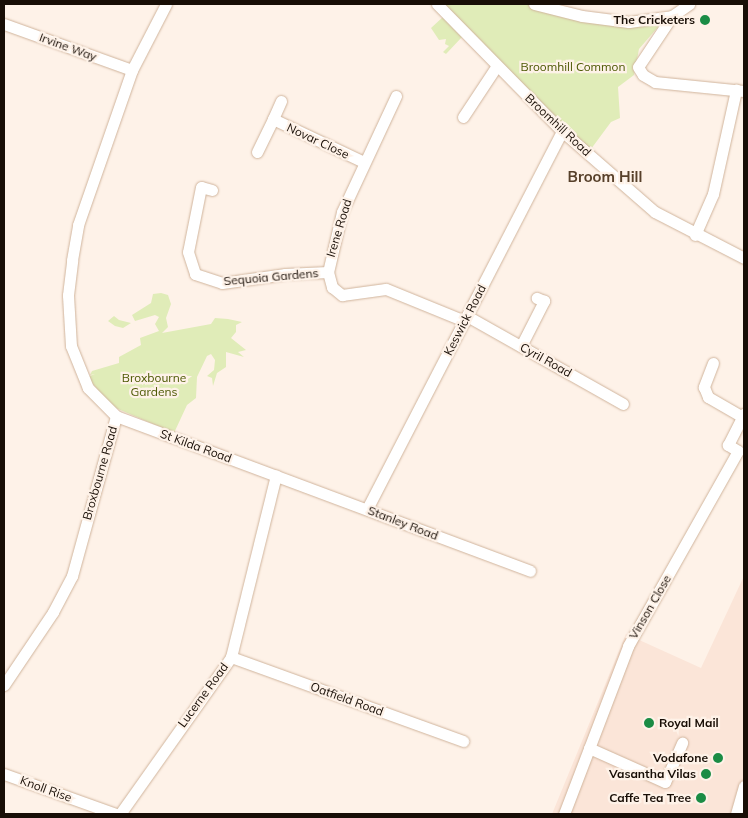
<!DOCTYPE html>
<style>
body{margin:0}
#map{position:relative;width:748px;height:818px;overflow:hidden;background:#fef2e8;font-family:Mulish,sans-serif}
div>[style]{position:absolute}
[style*='--x']{left:calc(var(--x)*1px);top:calc(var(--y)*1px);width:calc(var(--w)*1px);rotate:calc(var(--a)*1deg)}
.commercial>*{inset:0;background:#fbe5d8}
.green>*{inset:0;background:#e0ecb8}
.roads{filter:drop-shadow(0 0 1px #d0b49c) drop-shadow(0 0 1px #d0b49c)}
.minor>*{height:11px;margin:-5.5px;padding:0 5.5px;transform-origin:5.5px;border-radius:5.5px;background:#fff}
.dots>*{width:14px;height:14px;translate:-50% -50%;box-sizing:border-box;border:2px solid #fef2e8;border-radius:50%}
span{translate:-50% -50%;white-space:nowrap;text-align:center;line-height:1.15;-webkit-text-stroke:4.5px #fef2e8;paint-order:stroke}
.poi-label{font-size:12px;color:#180e06;font-weight:700}
.right{translate:-100% -50%;text-align:right}
.left{translate:0 -50%;text-align:left}
.street-label{font-size:12px;color:#180e06}
.park-label{font-size:12px;color:#4d5904}
.quarter-label{font-size:15px;color:#57402a;font-weight:700}
.frame{position:absolute;inset:0;border:5px solid #180e06;pointer-events:none}
</style>
<div id="map">
<div class="commercial">
<div style="clip-path:polygon(744px 576px,744px 814px,552px 814px,626px 634px,701px 668px)"></div>
</div>
<div class="green">
<div style="clip-path:polygon(442px 4px,530px 4px,658px 23px,658px 27px,639px 49px,634px 75px,618px 87px,620px 118px,611px 122px,591px 149px,462px 37px,446px 54px,443px 52px,449px 46px,445px 44px,446px 39px,439px 40px,431px 28px,444px 16px)"></div>
<div style="clip-path:polygon(161px 293px,168px 295px,171px 304px,166px 318px,168px 327px,162px 333px,211px 324px,215px 318px,228px 319px,242px 322px,236px 325px,236px 332px,231px 338px,246px 350px,238px 352px,244px 357px,226px 352px,226px 367px,217px 373px,213px 386px,212px 378px,207px 376px,214px 370px,215px 360px,211px 354px,207px 356px,197px 377px,196px 398px,187px 405px,174px 433px,111px 406px,87px 377px,95px 374px,90px 375px,92px 371px,119px 363px,119px 357px,141px 345px,140px 338px,159px 331px,155px 324px,159px 317px,155px 315px,135px 321px,132px 315px,151px 303px,153px 294px)"></div>
<div style="clip-path:polygon(114px 316px,119px 320px,131px 323px,123px 328px,115px 326px,108px 321px)"></div>
</div>
<div class="roads">
<div class="minor">
<div style="--x:437;--y:4;--w:178;--a:45.5"></div>
<div style="--x:562;--y:131;--w:123;--a:41.1"></div>
<div style="--x:655;--y:212;--w:100;--a:27.3"></div>
<div style="--x:534;--y:4;--w:49;--a:14"></div>
<div style="--x:582;--y:16;--w:47;--a:7.3"></div>
<div style="--x:629;--y:22;--w:43;--a:-7.9"></div>
<div style="--x:672;--y:16;--w:21;--a:-35"></div>
<div style="--x:672;--y:16;--w:61;--a:123.7"></div>
<div style="--x:638;--y:67;--w:9;--a:58"></div>
<div style="--x:643;--y:75;--w:14;--a:30"></div>
<div style="--x:655;--y:82;--w:89;--a:5.8"></div>
<div style="--x:4;--y:24;--w:136;--a:19.8"></div>
<div style="--x:396;--y:96;--w:128;--a:115"></div>
<div style="--x:342;--y:212;--w:62;--a:103.1"></div>
<div style="--x:328;--y:272;--w:16;--a:75"></div>
<div style="--x:332;--y:287;--w:13;--a:39"></div>
<div style="--x:342;--y:295;--w:44;--a:-7.8"></div>
<div style="--x:386;--y:289;--w:85;--a:22.1"></div>
<div style="--x:281;--y:101;--w:20;--a:114"></div>
<div style="--x:273;--y:119;--w:101;--a:25.3"></div>
<div style="--x:463;--y:117;--w:60;--a:-56.6"></div>
<div style="--x:257;--y:152;--w:37;--a:-64"></div>
<div style="--x:212;--y:190;--w:11;--a:-165"></div>
<div style="--x:201;--y:187;--w:66;--a:101.3"></div>
<div style="--x:188;--y:252;--w:23;--a:72"></div>
<div style="--x:195;--y:274;--w:28;--a:18"></div>
<div style="--x:222;--y:283;--w:64;--a:-8.1"></div>
<div style="--x:285;--y:274;--w:43;--a:-2.7"></div>
<div style="--x:695;--y:235;--w:45;--a:-66.3"></div>
<div style="--x:713;--y:194;--w:107;--a:-77.5"></div>
<div style="--x:467;--y:316;--w:179;--a:29.4"></div>
<div style="--x:521;--y:346;--w:51;--a:-62.9"></div>
<div style="--x:544;--y:301;--w:8;--a:-157"></div>
<div style="--x:713;--y:363;--w:26;--a:111"></div>
<div style="--x:704;--y:387;--w:11;--a:68"></div>
<div style="--x:708;--y:397;--w:38;--a:30"></div>
<div style="--x:116;--y:416;--w:442;--a:20.5"></div>
<div style="--x:367;--y:509;--w:425;--a:-62.7"></div>
<div style="--x:231;--y:657;--w:247;--a:19.9"></div>
<div style="--x:4;--y:685;--w:88;--a:-56.1"></div>
<div style="--x:53;--y:612;--w:41;--a:-62.2"></div>
<div style="--x:72;--y:576;--w:166;--a:-74.6"></div>
<div style="--x:116;--y:416;--w:40;--a:-135"></div>
<div style="--x:88;--y:388;--w:45;--a:-112"></div>
<div style="--x:71;--y:346;--w:51;--a:-93.4"></div>
<div style="--x:68;--y:295;--w:35;--a:-83"></div>
<div style="--x:72;--y:260;--w:36;--a:-80"></div>
<div style="--x:78;--y:225;--w:164;--a:-70.8"></div>
<div style="--x:132;--y:70;--w:74;--a:-62.7"></div>
<div style="--x:589;--y:748;--w:83;--a:24.1"></div>
<div style="--x:665;--y:782;--w:43;--a:-66.4"></div>
<div style="--x:4;--y:774;--w:119;--a:19.7"></div>
<div style="--x:120;--y:814;--w:192;--a:-54.7"></div>
<div style="--x:231;--y:657;--w:187;--a:-76.1"></div>
<div style="--x:564;--y:814;--w:180;--a:-69.1"></div>
<div style="--x:628;--y:646;--w:224;--a:-60.6"></div>
<div style="--x:738;--y:451;--w:12;--a:-149"></div>
<div style="--x:728;--y:445;--w:35;--a:-63"></div>
<div style="--x:736;--y:814;--w:29;--a:-74"></div>
</div>
</div>
<div class="dots">
<div style="left:705px;top:20px;background:#1b8c45"></div>
<div style="left:649px;top:723px;background:#1b8c45"></div>
<div style="left:718px;top:758px;background:#1b8c45"></div>
<div style="left:706px;top:774px;background:#1b8c45"></div>
<div style="left:701px;top:798px;background:#1b8c45"></div>
</div>
<div class="poi-label">
<span class="right" style="left:695px;top:20px">The Cricketers</span>
<span class="left" style="left:659px;top:723px">Royal Mail</span>
<span class="right" style="left:708px;top:758px">Vodafone</span>
<span class="right" style="left:696px;top:774px">Vasantha Vilas</span>
<span class="right" style="left:691px;top:798px">Caffe Tea Tree</span>
</div>
<div class="street-label">
<span style="left:68px;top:47px;rotate:20deg">Irvine Way</span>
<span style="left:558px;top:125px;rotate:43deg">Broomhill Road</span>
<span style="left:318px;top:141px;rotate:25deg">Novar Close</span>
<span style="left:339px;top:228px;rotate:-73deg">Irene Road</span>
<span style="left:271px;top:277px;rotate:-5deg">Sequoia Gardens</span>
<span style="left:465px;top:320px;rotate:-63deg">Keswick Road</span>
<span style="left:546px;top:360px;rotate:29deg">Cyril Road</span>
<span style="left:196px;top:446px;rotate:20deg">St Kilda Road</span>
<span style="left:100px;top:473px;rotate:-74deg">Broxbourne Road</span>
<span style="left:403px;top:523px;rotate:21deg">Stanley Road</span>
<span style="left:650px;top:607px;rotate:-60deg">Vinson Close</span>
<span style="left:203px;top:695px;rotate:-54deg">Lucerne Road</span>
<span style="left:347px;top:699px;rotate:20deg">Oatfield Road</span>
<span style="left:46px;top:789px;rotate:20deg">Knoll Rise</span>
</div>
<div class="park-label">
<span style="left:573px;top:67px">Broomhill Common</span>
<span style="left:154px;top:385px">Broxbourne<br>Gardens</span>
</div>
<div class="quarter-label">
<span style="left:605px;top:177px">Broom Hill</span>
</div>
<div class="frame"></div>
</div>
